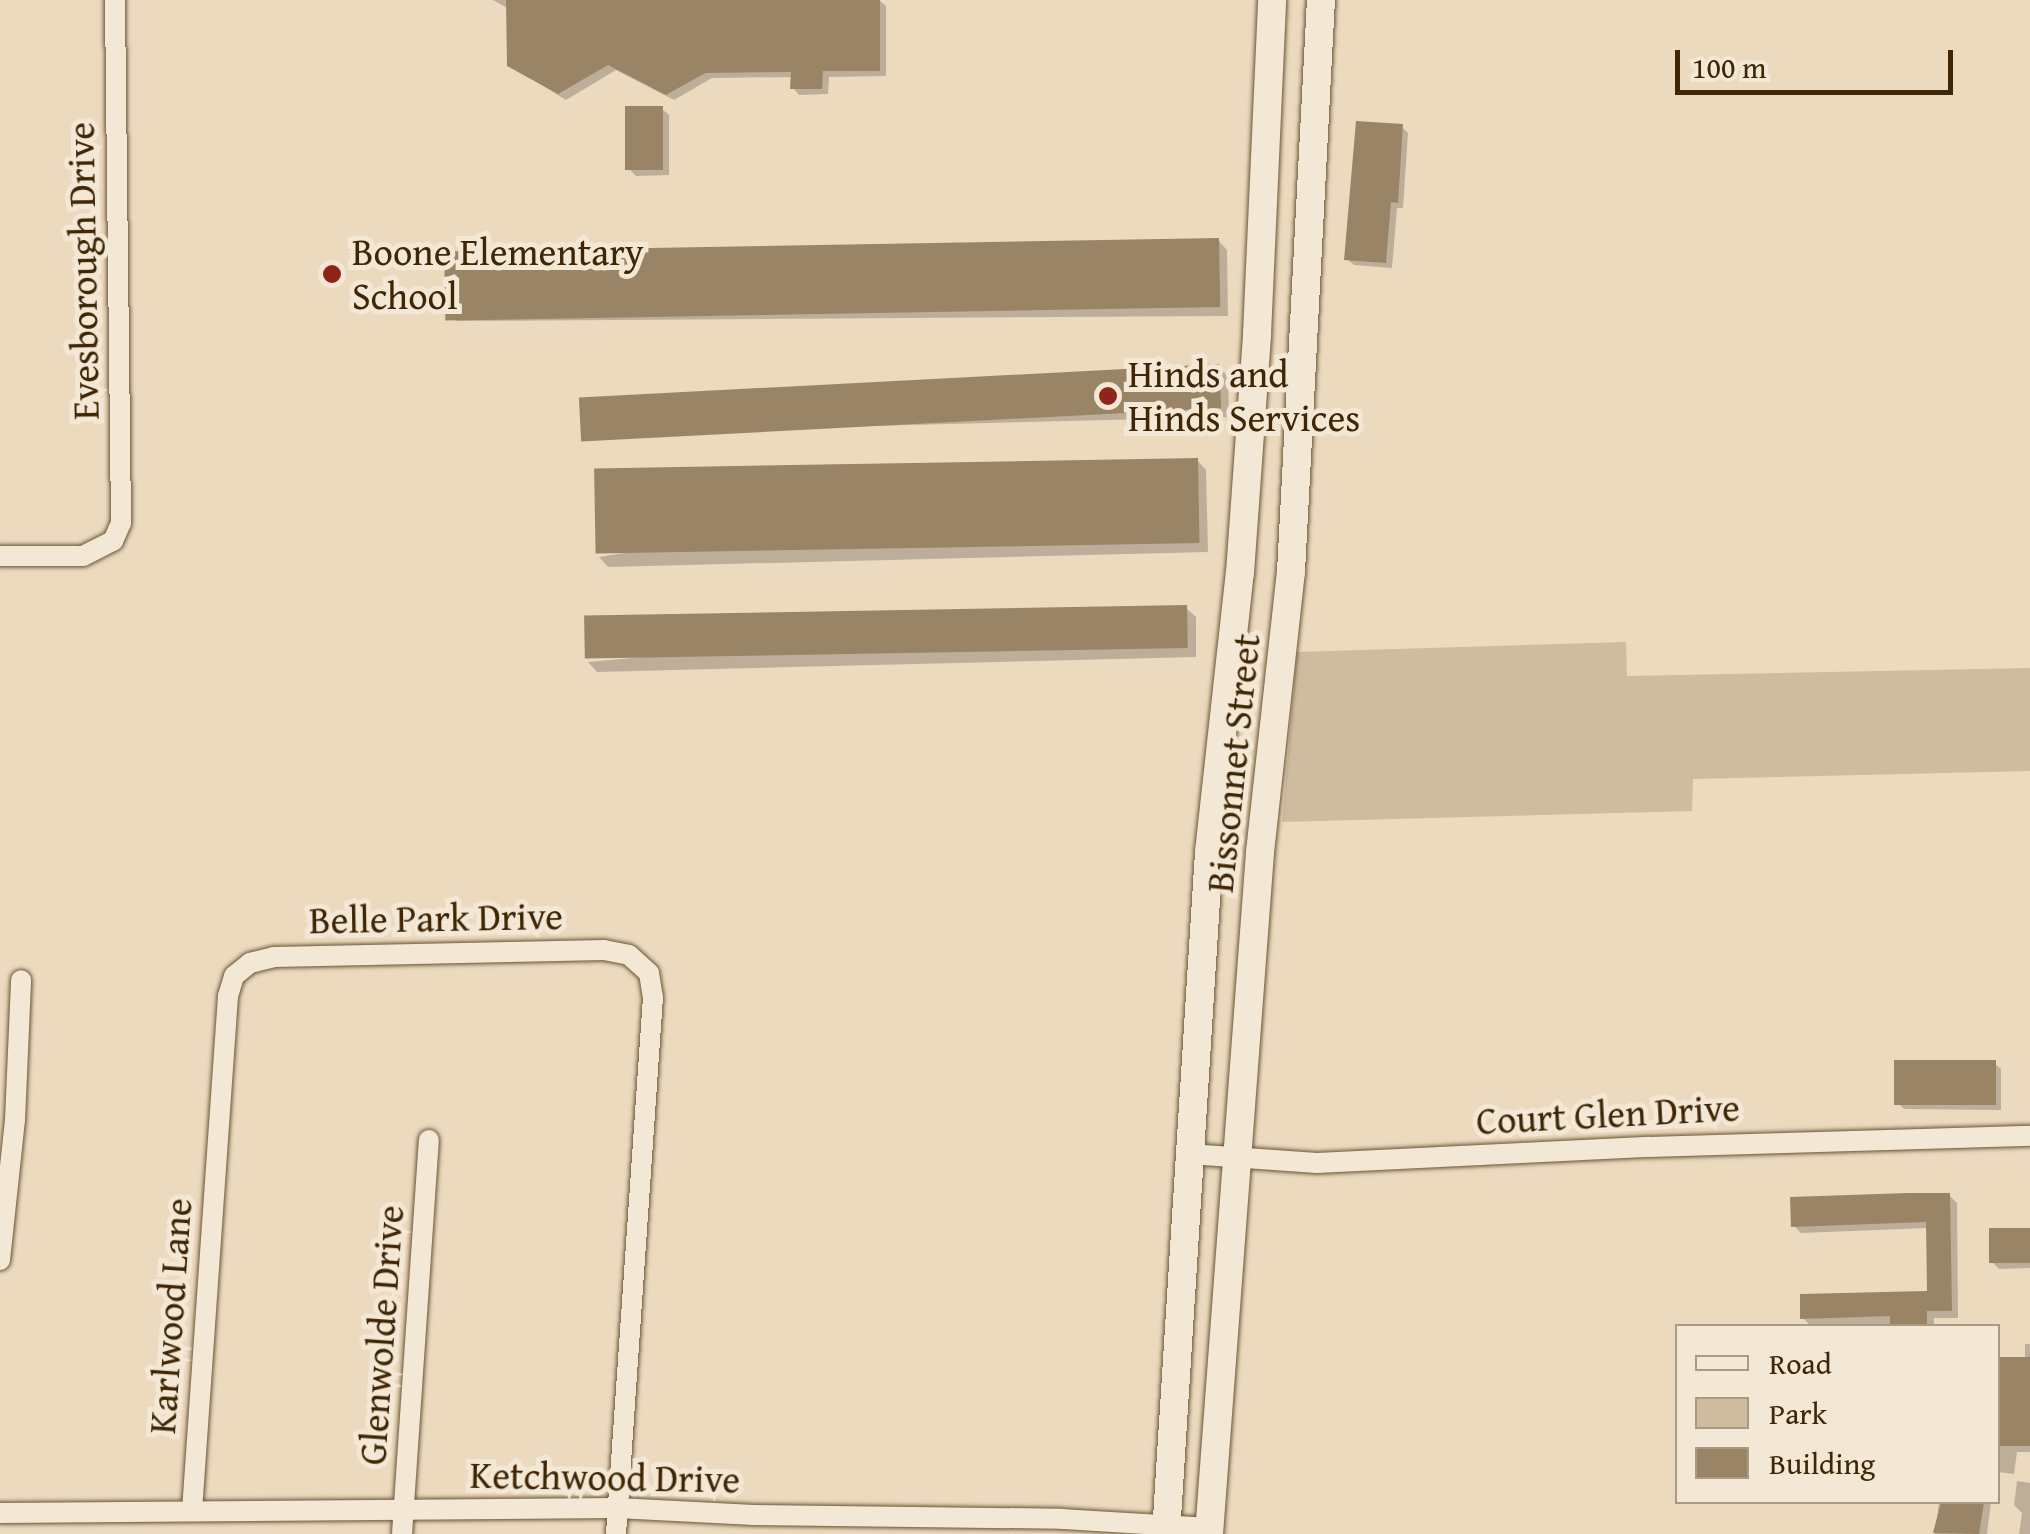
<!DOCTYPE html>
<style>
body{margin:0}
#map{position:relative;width:2030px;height:1534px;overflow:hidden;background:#ecdabf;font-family:"Gentium Book Plus",serif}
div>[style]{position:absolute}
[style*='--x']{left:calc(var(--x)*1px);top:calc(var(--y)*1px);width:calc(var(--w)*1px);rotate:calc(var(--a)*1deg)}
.green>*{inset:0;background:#cfbc9f}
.shadow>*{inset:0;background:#0003}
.building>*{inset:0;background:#998466;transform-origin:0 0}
.roads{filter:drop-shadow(0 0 2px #6a5434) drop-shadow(0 0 2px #6a5434)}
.minor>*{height:20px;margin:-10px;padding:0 10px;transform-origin:10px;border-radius:10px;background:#f3e7d5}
.secondary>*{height:28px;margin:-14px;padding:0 14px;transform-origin:14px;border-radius:14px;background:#f3e7d5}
.dots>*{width:28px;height:28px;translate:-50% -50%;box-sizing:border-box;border:5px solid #f3e7d5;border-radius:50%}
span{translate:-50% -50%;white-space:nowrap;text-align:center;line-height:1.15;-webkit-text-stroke:10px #f3e7d5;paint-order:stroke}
.poi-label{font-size:38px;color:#3f2705}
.left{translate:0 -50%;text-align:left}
.street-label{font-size:38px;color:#3f2705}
.legend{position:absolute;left:1675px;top:1324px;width:325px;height:180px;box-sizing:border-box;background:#f3e7d5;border:2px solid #ab9a82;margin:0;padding:12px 18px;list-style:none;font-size:30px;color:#3f2705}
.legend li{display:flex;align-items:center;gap:20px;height:50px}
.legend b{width:50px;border:2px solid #ab9a82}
.scale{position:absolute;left:1675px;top:50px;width:278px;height:45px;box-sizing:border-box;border:5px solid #3f2705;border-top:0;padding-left:12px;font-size:30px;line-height:35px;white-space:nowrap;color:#3f2705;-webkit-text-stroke:8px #f3e7d5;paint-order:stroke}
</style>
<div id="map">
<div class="green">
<div style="clip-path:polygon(1626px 642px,1627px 676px,2030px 668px,2030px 771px,1693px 779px,1692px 811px,1282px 822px,1297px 652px)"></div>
</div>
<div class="shadow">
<div style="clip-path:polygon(493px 0,879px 0,886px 6px,886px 76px,829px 77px,828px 94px,799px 95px,793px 88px,793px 77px,712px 78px,674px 100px,616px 70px,566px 100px,509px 65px,509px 9px)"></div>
<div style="clip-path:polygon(662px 109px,669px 115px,669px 175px,636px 176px,629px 169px)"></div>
<div style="clip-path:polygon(1402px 127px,1408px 133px,1403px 208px,1397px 208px,1392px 268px,1354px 265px,1347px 259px)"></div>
<div style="clip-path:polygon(1218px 240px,1227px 250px,1228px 316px,457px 321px,448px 312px)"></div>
<div style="clip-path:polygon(1218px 367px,1228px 376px,1229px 417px,591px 433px,582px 423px)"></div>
<div style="clip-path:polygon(1197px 460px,1206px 470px,1208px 552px,608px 567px,599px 557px)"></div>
<div style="clip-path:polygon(1186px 608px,1196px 617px,1196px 657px,597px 672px,588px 662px)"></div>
<div style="clip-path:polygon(1994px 1063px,2001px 1069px,2001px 1110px,1904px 1109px,1897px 1102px)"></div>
<div style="clip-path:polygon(1949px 1195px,1957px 1203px,1958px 1318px,1934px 1318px,1934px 1326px,1810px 1325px,1803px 1318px,1929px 1293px,1928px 1228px,1801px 1233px,1794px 1226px)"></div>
<div style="clip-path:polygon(2030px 1230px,2030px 1268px,1999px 1269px,1992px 1262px)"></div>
<div style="clip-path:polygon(2025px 1344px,2030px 1344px,2030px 1452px,2017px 1452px,2014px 1474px,1998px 1472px,1998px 1360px,2025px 1360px)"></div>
<div style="clip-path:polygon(2017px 1481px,2030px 1483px,2030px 1534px,2019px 1534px,2022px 1513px,2014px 1505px)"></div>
<div style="clip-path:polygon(1939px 1502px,1991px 1502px,1987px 1534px,1935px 1534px)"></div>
</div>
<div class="building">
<div style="clip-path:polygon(506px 0,880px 0,880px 71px,823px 71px,822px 89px,790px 89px,791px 72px,705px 73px,666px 95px,608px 65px,558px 94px,507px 66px)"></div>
<div style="left:663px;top:106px;width:64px;height:38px;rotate:90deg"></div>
<div style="clip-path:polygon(1356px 121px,1403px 124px,1398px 203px,1391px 202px,1386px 263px,1344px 260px)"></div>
<div style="left:1219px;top:238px;width:69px;height:775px;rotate:89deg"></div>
<div style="left:1219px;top:364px;width:44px;height:641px;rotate:87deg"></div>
<div style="left:1198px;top:458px;width:85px;height:604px;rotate:89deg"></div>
<div style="left:1187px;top:605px;width:43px;height:603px;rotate:89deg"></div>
<div style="left:1996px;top:1060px;width:45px;height:102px;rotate:90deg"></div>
<div style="clip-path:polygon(1908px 1193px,1950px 1193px,1952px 1311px,1927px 1311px,1927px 1326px,1890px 1326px,1890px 1316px,1800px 1319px,1800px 1294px,1927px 1291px,1926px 1222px,1791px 1227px,1790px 1197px)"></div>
<div style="left:1989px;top:1228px;width:41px;height:35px"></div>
<div style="left:2030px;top:1357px;width:89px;height:32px;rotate:90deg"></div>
<div style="clip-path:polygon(1941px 1502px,1984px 1502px,1979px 1534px,1933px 1533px)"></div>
</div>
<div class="roads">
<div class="minor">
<div style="--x:0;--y:556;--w:83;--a:0"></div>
<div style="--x:83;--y:556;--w:34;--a:-27"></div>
<div style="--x:113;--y:541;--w:20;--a:-66"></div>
<div style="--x:121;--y:523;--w:523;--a:-90.66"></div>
<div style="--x:1189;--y:1154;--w:128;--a:4"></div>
<div style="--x:1317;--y:1163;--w:333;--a:-2.8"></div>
<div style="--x:1650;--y:1147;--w:380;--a:-1.7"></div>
<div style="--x:0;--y:1260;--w:141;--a:-83.9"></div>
<div style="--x:15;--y:1120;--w:140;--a:-87.5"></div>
<div style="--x:192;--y:1511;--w:516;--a:-86"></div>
<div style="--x:228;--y:996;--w:21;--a:-73"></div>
<div style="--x:234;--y:976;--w:21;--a:-39"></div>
<div style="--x:250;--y:963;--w:25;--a:-14"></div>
<div style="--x:274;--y:957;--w:330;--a:-1.2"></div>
<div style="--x:604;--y:950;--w:25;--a:11"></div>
<div style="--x:629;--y:955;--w:27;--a:42"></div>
<div style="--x:649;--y:973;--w:24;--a:81"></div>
<div style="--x:653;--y:997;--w:538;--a:93.94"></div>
<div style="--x:0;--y:1513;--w:617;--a:-0.46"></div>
<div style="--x:617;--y:1508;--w:137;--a:2.9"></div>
<div style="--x:754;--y:1515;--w:308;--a:0.7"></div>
<div style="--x:1062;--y:1519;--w:147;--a:3.5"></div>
<div style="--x:402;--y:1534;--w:395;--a:-86.1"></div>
</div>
<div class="secondary">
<div style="--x:1166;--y:1534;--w:683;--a:-86.39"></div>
<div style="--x:1209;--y:852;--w:281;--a:-83.7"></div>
<div style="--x:1240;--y:573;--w:240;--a:-85.9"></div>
<div style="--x:1257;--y:334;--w:334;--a:-87.4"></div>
<div style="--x:1209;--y:1534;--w:684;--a:-85.72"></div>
<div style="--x:1260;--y:852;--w:282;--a:-83.7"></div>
<div style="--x:1291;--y:572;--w:573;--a:-87"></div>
</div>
</div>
<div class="dots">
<div style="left:332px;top:274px;background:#8f2418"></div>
<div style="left:1108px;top:396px;background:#8f2418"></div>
</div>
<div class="poi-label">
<span class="left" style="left:352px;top:274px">Boone Elementary<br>School</span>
<span class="left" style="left:1128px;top:396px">Hinds and<br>Hinds Services</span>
</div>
<div class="street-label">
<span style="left:83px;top:271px;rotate:-91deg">Evesborough Drive</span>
<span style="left:1233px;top:763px;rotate:-84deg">Bissonnet Street</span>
<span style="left:436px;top:918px;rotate:-1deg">Belle Park Drive</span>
<span style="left:1608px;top:1114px;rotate:-3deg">Court Glen Drive</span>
<span style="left:170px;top:1316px;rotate:-86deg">Karlwood Lane</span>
<span style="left:381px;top:1335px;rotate:-86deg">Glenwolde Drive</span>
<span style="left:605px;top:1477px;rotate:1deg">Ketchwood Drive</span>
</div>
<ul class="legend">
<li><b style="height:12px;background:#f3e7d5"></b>Road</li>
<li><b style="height:28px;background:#cfbc9f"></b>Park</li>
<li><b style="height:28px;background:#998466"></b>Building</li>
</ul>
<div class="scale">100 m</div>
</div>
